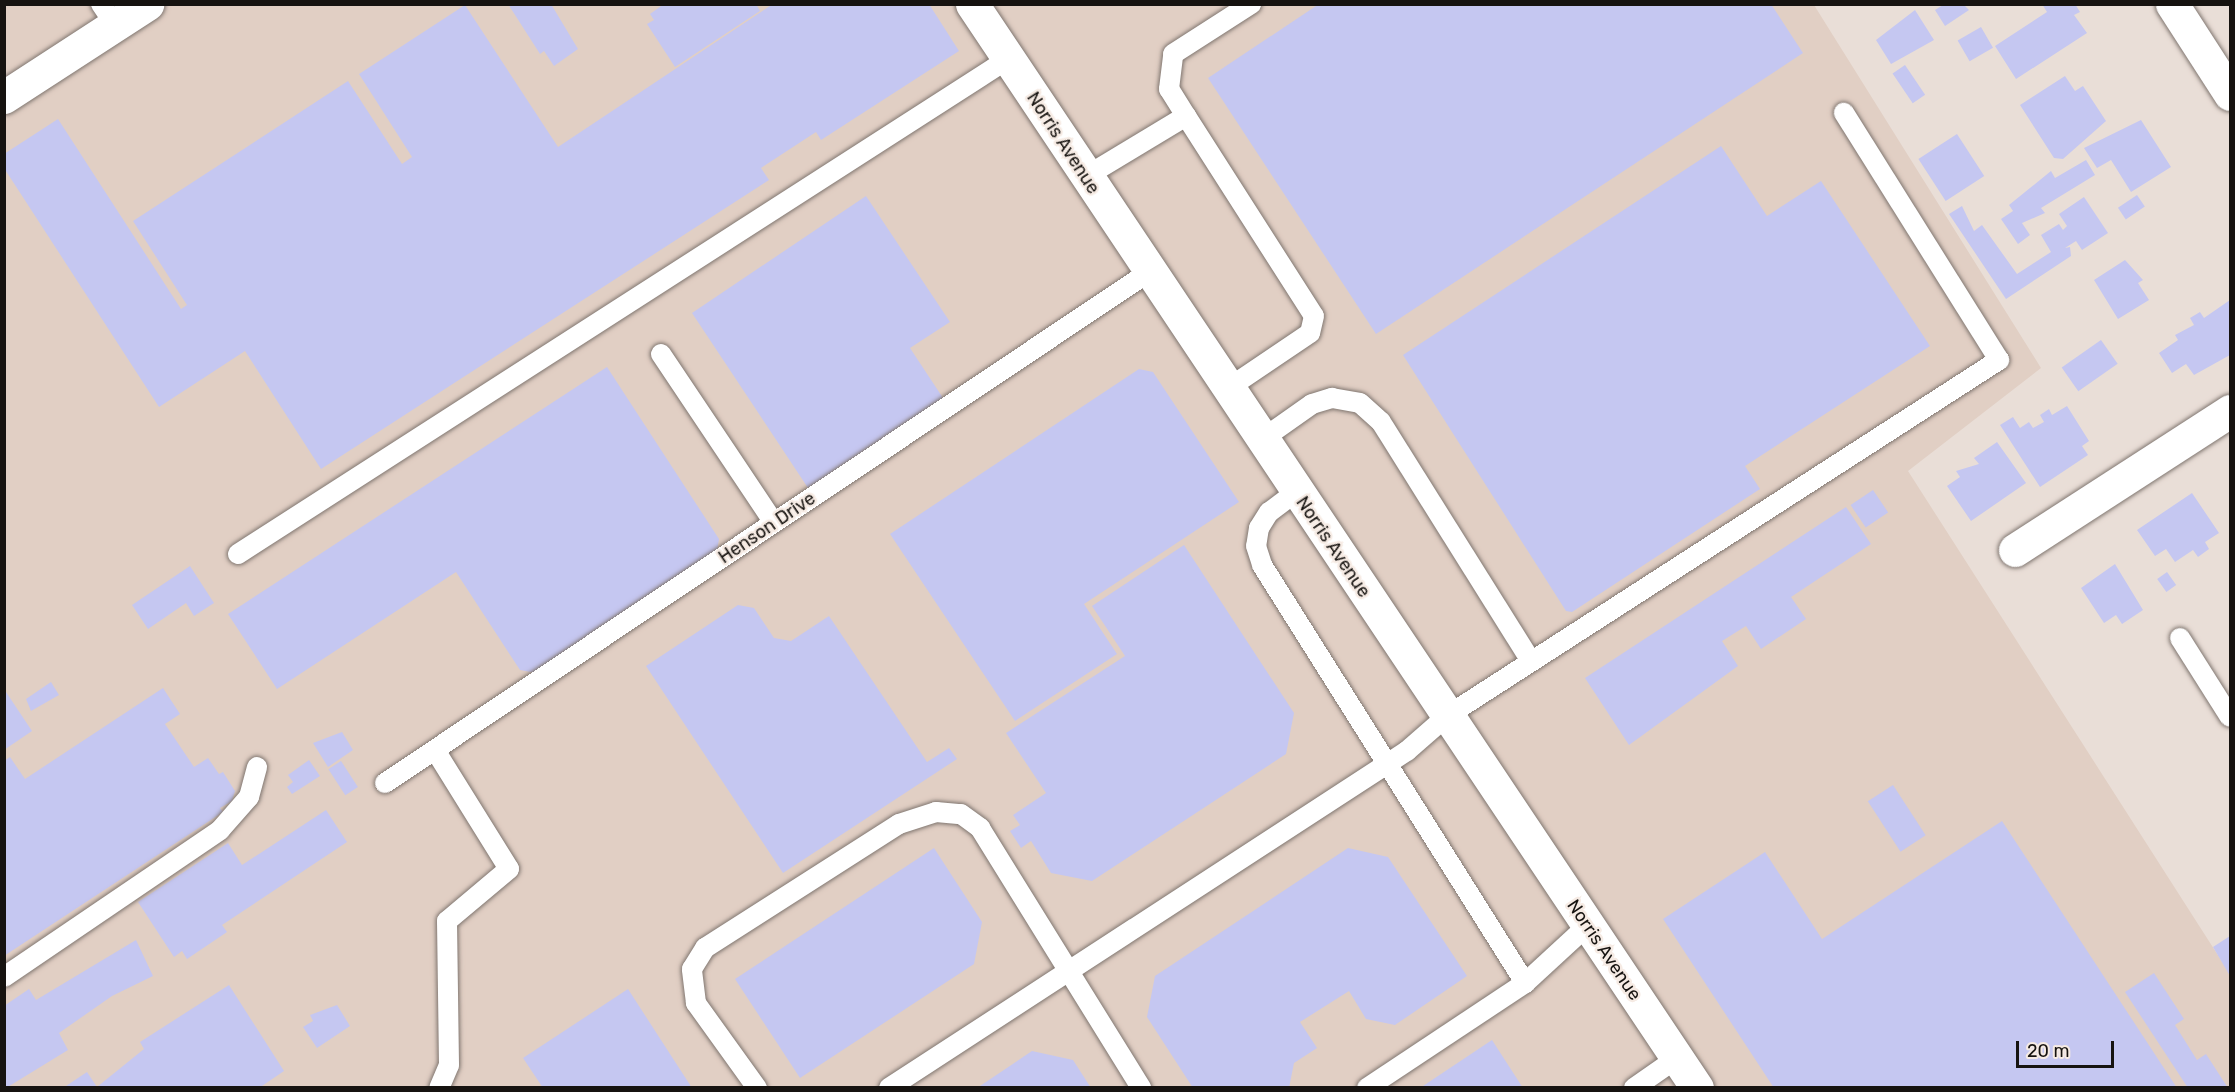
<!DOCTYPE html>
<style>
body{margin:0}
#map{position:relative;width:2235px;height:1092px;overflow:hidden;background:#e9ded7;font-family:Rubik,sans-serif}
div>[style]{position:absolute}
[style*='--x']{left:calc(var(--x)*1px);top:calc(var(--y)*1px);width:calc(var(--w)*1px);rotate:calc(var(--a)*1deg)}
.built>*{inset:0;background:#e1cfc4}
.building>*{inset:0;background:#c5c7f1;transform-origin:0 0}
.roads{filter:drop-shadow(0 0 2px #807670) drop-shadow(0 0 2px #807670)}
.lane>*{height:20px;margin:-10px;padding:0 10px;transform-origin:10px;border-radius:10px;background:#fff}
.street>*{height:33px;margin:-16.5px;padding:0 16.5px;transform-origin:16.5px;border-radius:16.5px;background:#fff}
span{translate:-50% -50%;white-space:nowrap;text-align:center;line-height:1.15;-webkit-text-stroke:5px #f6ebe4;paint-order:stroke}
.street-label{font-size:18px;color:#161310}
.frame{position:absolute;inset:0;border:6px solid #161310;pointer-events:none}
.scale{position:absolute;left:2016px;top:1041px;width:98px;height:27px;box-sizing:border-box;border:3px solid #161310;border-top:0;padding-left:8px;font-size:18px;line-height:21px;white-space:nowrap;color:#161310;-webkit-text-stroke:4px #f6ebe4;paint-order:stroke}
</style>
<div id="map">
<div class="built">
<div style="clip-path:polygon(5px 5px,1814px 5px,2041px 368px,1908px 471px,2230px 974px,2230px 1087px,5px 1088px)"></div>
</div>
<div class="building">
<div style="clip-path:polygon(508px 4px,551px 4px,578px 49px,554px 66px,544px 51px,540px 54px)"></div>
<div style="clip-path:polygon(664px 4px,756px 4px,760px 11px,675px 67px,647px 24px,654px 20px,650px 14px)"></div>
<div style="clip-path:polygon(773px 4px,929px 4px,959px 51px,821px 140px,816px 132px,761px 168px,769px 180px,321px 469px,245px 351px,159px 407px,4px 168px,4px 154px,58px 119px,181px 309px,187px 305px,133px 221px,348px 81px,402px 164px,412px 157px,359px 74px,465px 5px,558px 147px)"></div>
<div style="clip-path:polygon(1319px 4px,1771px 4px,1803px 53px,1376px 334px,1208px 78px)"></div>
<div style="clip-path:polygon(2042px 4px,2075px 4px,2080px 12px,2074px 15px,2087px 33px,2016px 79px,1995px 46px,2047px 12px)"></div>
<div style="clip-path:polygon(1943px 5px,1964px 5px,1969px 10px,1945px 26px,1935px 10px)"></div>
<div style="clip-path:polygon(1915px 10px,1934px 40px,1891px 64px,1876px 40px)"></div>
<div style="left:1981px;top:27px;width:24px;height:27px;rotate:60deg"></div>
<div style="left:1905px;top:65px;width:36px;height:15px;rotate:56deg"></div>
<div style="clip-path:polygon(2065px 76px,2075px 91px,2083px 86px,2106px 121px,2063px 159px,2054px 158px,2020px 105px)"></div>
<div style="clip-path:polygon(2141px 120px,2171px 167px,2131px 192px,2111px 160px,2097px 168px,2084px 148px)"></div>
<div style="left:1957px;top:134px;width:50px;height:46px;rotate:57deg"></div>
<div style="clip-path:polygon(1721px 146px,1767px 216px,1821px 181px,1930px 346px,1745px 466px,1760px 489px,1572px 612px,1566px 611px,1403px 355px)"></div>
<div style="clip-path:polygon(2086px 160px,2095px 175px,2041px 208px,2045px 213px,2022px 223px,2030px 235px,2018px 244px,2001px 219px,2013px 211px,2009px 205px,2051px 171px,2055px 178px)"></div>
<div style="left:2137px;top:195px;width:14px;height:23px;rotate:56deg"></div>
<div style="clip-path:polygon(866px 196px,950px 322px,910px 348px,943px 398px,808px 488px,692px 313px)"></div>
<div style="clip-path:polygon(2084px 197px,2108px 233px,2082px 250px,2076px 241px,2065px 248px,2070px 247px,2071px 256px,2006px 299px,1949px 214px,1962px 206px,1974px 231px,1982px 225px,2017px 274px,2051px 252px,2041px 235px,2059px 224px,2063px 230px,2067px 226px,2059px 214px)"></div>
<div style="clip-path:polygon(2125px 260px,2143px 280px,2138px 283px,2149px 300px,2118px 319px,2094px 280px)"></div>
<div style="clip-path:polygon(2230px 300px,2230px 355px,2194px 375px,2186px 364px,2172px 373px,2159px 353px,2178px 340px,2175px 335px,2194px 325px,2190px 318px,2200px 312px,2204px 318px)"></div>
<div style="left:2101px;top:340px;width:29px;height:48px;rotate:55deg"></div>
<div style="clip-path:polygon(607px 367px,719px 539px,716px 557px,536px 673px,520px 670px,456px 572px,277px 689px,228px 614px)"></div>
<div style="clip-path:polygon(1139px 369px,1153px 372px,1239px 502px,1084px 604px,1117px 654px,1015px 721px,890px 534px)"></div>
<div style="clip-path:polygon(2067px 406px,2089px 441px,2082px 446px,2088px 455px,2040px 487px,2000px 425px,2013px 417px,2020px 428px,2029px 422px,2033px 428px,2044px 422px,2040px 415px,2049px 409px,2052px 415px)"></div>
<div style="clip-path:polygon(1997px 442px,2026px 483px,1971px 521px,1947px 486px,1960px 477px,1956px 471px,1979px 464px,1974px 458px)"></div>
<div style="left:1873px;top:490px;width:27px;height:27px;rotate:56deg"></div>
<div style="clip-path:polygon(2192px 493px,2219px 533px,2205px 542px,2209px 549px,2198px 557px,2193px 550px,2175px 562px,2166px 549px,2155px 556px,2137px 530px)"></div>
<div style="clip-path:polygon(1846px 507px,1871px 544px,1791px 597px,1806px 619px,1761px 649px,1746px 626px,1722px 641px,1738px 666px,1629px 745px,1585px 678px)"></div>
<div style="clip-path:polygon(1184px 545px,1294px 713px,1286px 754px,1092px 881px,1051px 873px,1031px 841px,1021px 848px,1010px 831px,1020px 825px,1013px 815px,1046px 793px,1006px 733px,1125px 656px,1092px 606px)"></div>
<div style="clip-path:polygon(2115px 564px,2143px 610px,2122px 624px,2116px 615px,2104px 623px,2081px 588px)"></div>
<div style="clip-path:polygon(190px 566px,214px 603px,194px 616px,186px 603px,148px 629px,132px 605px)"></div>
<div style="left:2167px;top:572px;width:16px;height:12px;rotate:55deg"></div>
<div style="clip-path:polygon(738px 605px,754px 608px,774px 638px,791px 641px,829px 616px,927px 762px,949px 748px,957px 759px,783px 873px,646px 666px)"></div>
<div style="clip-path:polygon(51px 682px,59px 695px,31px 711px,26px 699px)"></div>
<div style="clip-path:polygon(163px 688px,180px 714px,165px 724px,194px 767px,208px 758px,219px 774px,223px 772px,235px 791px,232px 801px,220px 808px,223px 812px,4px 956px,4px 761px,10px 757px,25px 779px)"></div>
<div style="clip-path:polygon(4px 689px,32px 731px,4px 750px)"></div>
<div style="clip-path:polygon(342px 732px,353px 750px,328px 767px,313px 743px)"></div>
<div style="clip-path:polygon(309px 760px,320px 776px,292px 794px,287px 787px,293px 782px,288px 775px)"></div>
<div style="left:341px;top:761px;width:31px;height:15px;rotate:57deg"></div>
<div style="left:1893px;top:785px;width:60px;height:30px;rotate:57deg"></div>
<div style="clip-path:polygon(326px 810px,347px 842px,222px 925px,227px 932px,187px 959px,182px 951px,174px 957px,138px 902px,228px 843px,242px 865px)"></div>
<div style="clip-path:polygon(2002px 821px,2177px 1088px,1774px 1088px,1663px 919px,1765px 852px,1822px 939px)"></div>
<div style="clip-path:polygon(934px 848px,982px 922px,974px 964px,800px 1078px,735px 979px)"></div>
<div style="clip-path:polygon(1348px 848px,1388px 857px,1467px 976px,1395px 1025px,1366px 1019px,1349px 991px,1300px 1022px,1317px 1048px,1294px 1063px,1289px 1088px,1193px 1088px,1147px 1017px,1155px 976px)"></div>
<div style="clip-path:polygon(2230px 936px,2230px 976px,2213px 947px)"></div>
<div style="clip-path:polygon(136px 940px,153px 976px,112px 996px,59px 1033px,68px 1050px,6px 1088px,4px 1006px,29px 989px,36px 1000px)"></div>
<div style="clip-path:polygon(2154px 973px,2184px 1019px,2175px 1025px,2197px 1060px,2206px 1054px,2228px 1088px,2188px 1088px,2125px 992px)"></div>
<div style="clip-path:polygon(229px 985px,284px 1071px,259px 1088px,63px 1088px,87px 1072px,97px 1087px,144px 1049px,140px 1042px)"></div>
<div style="clip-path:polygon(628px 989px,692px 1088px,543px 1088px,523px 1058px)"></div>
<div style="clip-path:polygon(337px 1005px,350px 1026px,317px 1048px,303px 1027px,313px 1021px,310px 1015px)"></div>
<div style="clip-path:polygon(1492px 1040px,1523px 1088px,1420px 1088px)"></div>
<div style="clip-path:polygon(1032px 1051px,1073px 1060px,1091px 1088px,977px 1088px)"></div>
</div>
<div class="roads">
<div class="lane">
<div style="--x:101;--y:4;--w:25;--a:56"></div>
<div style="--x:1186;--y:116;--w:32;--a:-122"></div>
<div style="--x:1169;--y:89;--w:35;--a:-83"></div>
<div style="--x:1173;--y:54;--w:93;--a:-32.7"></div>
<div style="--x:1085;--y:177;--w:118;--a:-31.1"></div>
<div style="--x:1186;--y:116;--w:237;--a:57.4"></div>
<div style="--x:1314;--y:316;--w:17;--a:103"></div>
<div style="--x:1310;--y:333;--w:100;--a:146"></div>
<div style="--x:661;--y:354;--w:203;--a:56.2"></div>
<div style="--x:1261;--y:440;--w:62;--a:-35.2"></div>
<div style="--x:1312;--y:404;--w:21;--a:-17"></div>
<div style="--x:1332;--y:398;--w:28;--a:10"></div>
<div style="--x:1360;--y:403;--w:28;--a:42"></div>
<div style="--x:1381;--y:422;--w:282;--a:57.9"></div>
<div style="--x:1296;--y:492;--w:34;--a:143"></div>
<div style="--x:1269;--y:512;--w:19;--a:122"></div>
<div style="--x:1259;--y:528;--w:18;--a:99"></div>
<div style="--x:1256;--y:546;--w:20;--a:72"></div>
<div style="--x:1262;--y:565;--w:494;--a:57.8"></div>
<div style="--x:238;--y:554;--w:915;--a:-32.74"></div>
<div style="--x:2180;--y:638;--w:93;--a:57.7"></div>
<div style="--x:435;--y:750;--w:140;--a:58.1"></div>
<div style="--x:509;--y:869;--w:81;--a:140"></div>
<div style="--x:447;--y:921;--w:144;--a:89.2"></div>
<div style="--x:449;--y:1065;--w:25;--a:113"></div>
<div style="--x:385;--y:783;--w:919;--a:-33.78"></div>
<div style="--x:4;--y:977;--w:261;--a:-34.2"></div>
<div style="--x:220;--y:830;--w:44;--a:-48.7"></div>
<div style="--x:249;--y:797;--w:31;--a:-75"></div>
<div style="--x:757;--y:1088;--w:105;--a:-125.7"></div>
<div style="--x:696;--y:1003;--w:34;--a:-97"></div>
<div style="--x:692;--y:969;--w:25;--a:-58"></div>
<div style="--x:705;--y:948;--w:230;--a:-32.6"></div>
<div style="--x:899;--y:824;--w:39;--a:-18"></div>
<div style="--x:936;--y:812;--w:25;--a:5"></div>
<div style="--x:961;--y:814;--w:24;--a:36"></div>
<div style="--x:980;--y:828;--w:306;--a:58.2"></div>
<div style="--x:889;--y:1088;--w:618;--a:-33.05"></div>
<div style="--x:1407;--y:751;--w:53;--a:-41.2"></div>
<div style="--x:1447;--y:716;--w:657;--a:-32.82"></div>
<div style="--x:1999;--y:360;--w:292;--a:-122.1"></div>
<div style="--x:1367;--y:1088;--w:190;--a:-33.6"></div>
<div style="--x:1525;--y:983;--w:84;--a:-42.6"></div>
<div style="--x:1634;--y:1088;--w:52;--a:-34.9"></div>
</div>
<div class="street">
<div style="--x:972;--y:4;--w:1304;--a:56.22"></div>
<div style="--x:2172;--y:4;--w:107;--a:57.2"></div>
<div style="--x:4;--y:97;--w:171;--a:-33"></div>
<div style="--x:2015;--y:550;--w:256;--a:-32.9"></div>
</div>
</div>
<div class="street-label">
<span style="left:1063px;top:143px;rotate:57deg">Norris Avenue</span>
<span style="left:767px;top:528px;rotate:-34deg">Henson Drive</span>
<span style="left:1333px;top:547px;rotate:56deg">Norris Avenue</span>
<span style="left:1604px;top:950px;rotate:56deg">Norris Avenue</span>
</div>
<div class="frame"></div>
<div class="scale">20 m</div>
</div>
